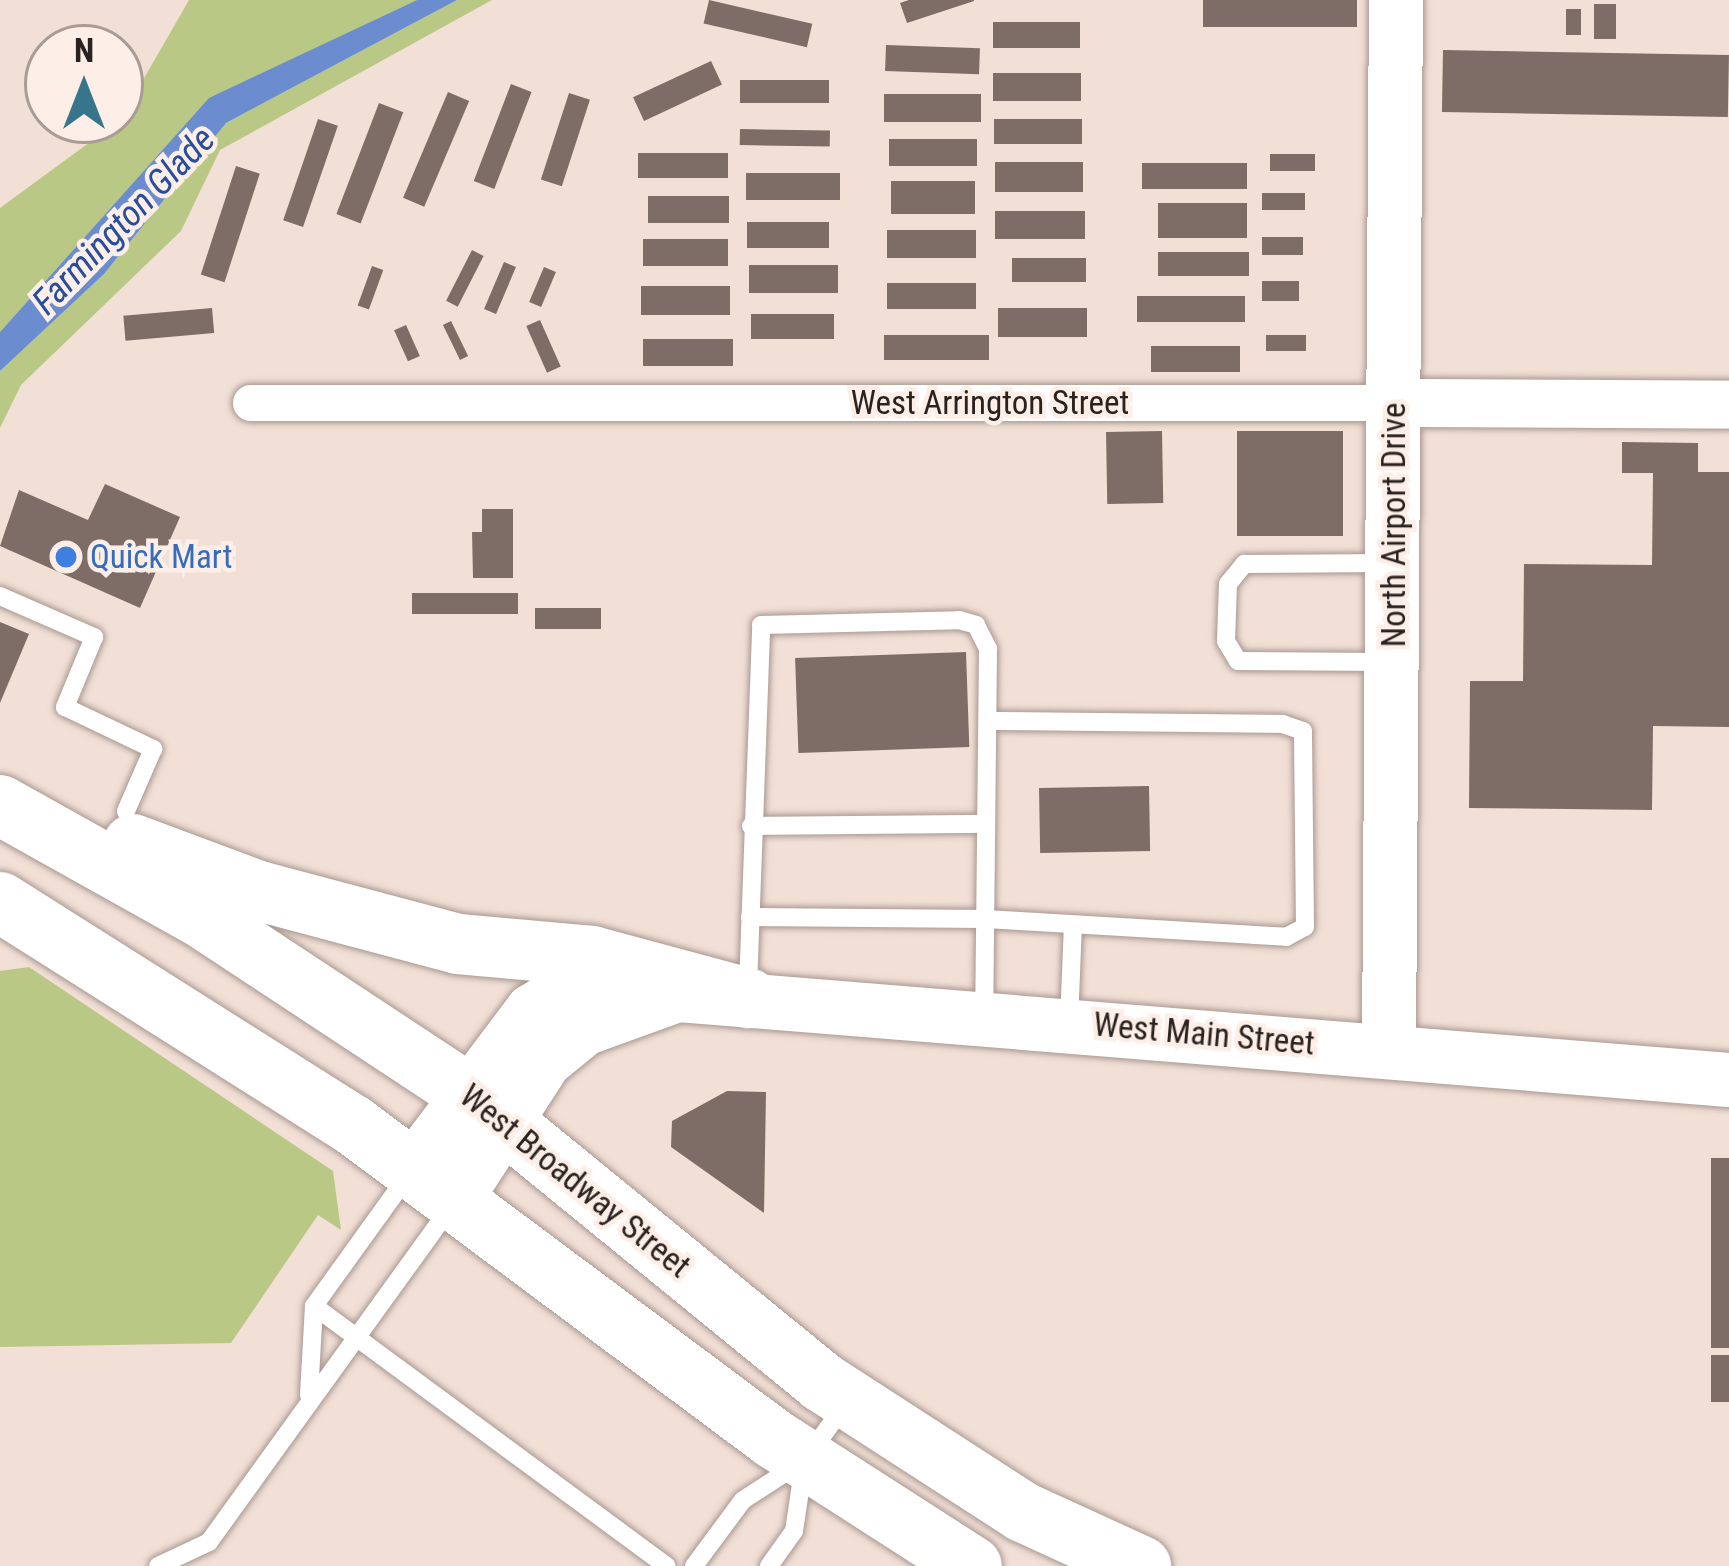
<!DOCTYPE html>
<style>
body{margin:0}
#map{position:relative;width:1729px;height:1566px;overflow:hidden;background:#f2e0d7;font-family:"Roboto Condensed",sans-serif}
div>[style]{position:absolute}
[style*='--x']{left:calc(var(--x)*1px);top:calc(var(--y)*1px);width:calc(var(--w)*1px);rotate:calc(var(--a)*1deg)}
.green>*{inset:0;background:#bac885}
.water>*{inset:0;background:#6b8dcf}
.building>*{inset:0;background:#7e6d66;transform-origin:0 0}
.roads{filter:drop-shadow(0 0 3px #a99890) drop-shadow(0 0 3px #a99890)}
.service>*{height:18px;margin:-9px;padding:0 9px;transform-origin:9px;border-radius:9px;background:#fff}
.minor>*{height:36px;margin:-18px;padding:0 18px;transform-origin:18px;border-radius:18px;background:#fff}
.tertiary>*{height:48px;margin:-24px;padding:0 24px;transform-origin:24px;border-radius:24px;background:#fff}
.secondary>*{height:54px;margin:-27px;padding:0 27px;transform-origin:27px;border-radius:27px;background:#fff}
.primary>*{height:60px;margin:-30px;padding:0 30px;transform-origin:30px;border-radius:30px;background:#fff}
.dots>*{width:33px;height:33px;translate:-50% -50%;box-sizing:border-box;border:6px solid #fdeee7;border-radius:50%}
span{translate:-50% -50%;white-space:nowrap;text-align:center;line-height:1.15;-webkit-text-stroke:9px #fdeee7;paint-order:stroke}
.street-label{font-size:33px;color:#29221f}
.shop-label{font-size:33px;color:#366cbe}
.left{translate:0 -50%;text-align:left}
.water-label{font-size:36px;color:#274e9d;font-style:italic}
.north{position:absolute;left:24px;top:24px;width:120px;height:120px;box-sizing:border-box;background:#fdeee7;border:3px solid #a89c97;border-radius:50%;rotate:0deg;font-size:33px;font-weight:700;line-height:48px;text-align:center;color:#29221f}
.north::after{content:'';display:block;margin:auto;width:42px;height:54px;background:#37758b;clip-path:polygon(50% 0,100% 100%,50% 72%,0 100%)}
</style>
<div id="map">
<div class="green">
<div style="clip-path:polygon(189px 0,417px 0,209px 99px,0 332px,0 208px,120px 120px)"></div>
<div style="clip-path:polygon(457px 0,492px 0,220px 150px,181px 231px,21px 385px,0 428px,0 371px,104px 274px,226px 123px)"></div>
<div style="clip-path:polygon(29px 967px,333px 1171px,341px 1230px,318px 1215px,231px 1343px,0 1347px,0 971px)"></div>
</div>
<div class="water">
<div style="clip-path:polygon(417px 0,457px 0,226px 123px,104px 274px,0 371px,0 332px,209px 98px)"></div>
</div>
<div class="building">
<div style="left:709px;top:0;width:106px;height:24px;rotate:13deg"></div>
<div style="clip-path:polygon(909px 0,974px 0,974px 1px,907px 23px,900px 3px)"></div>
<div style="left:1203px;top:0;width:154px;height:27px"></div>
<div style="left:1594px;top:4px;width:22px;height:35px"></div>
<div style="left:1566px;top:9px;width:15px;height:26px"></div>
<div style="left:1080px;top:22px;width:26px;height:87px;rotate:90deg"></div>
<div style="left:886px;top:45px;width:94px;height:26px;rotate:2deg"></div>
<div style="left:1443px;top:50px;width:286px;height:62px;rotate:1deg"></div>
<div style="left:711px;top:61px;width:26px;height:86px;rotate:65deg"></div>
<div style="left:993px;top:73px;width:88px;height:28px"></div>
<div style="left:740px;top:80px;width:89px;height:23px"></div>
<div style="left:511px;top:84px;width:22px;height:104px;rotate:21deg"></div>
<div style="left:448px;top:92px;width:23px;height:115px;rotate:23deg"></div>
<div style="left:569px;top:93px;width:22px;height:91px;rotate:18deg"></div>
<div style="left:884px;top:94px;width:97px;height:28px"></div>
<div style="left:379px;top:103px;width:26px;height:119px;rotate:21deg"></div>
<div style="left:318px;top:119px;width:21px;height:107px;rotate:19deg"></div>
<div style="left:1082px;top:119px;width:25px;height:88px;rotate:90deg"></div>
<div style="left:740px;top:129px;width:90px;height:16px;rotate:1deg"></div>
<div style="left:889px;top:139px;width:88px;height:27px"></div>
<div style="left:638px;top:153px;width:90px;height:25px"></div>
<div style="left:1270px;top:154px;width:45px;height:17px"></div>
<div style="left:995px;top:162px;width:88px;height:30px"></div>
<div style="left:1247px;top:163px;width:26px;height:105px;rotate:90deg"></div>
<div style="left:236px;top:166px;width:25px;height:114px;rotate:18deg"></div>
<div style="left:746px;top:173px;width:94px;height:27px"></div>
<div style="left:891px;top:181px;width:84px;height:33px"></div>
<div style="left:1262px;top:193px;width:43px;height:17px"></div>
<div style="left:729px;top:196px;width:27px;height:81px;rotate:90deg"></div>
<div style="left:1247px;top:203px;width:35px;height:89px;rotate:90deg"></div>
<div style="left:995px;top:211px;width:90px;height:28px"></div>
<div style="left:829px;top:222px;width:26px;height:82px;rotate:90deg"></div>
<div style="left:887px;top:230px;width:89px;height:28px"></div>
<div style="left:1262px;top:237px;width:41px;height:18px"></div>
<div style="left:643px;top:239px;width:85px;height:27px"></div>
<div style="left:472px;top:250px;width:13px;height:57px;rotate:27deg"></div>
<div style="left:1158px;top:252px;width:91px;height:24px"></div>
<div style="left:1086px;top:258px;width:24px;height:74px;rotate:90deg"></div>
<div style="left:504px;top:262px;width:13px;height:51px;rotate:23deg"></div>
<div style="left:749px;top:265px;width:89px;height:28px"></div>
<div style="left:372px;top:266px;width:12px;height:42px;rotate:20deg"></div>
<div style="left:544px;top:267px;width:13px;height:38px;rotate:23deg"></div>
<div style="left:1262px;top:281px;width:37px;height:20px"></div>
<div style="left:887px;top:283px;width:89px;height:26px"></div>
<div style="left:641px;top:286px;width:89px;height:29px"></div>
<div style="left:1137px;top:296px;width:108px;height:26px"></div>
<div style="left:212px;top:308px;width:25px;height:89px;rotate:85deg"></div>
<div style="left:998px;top:308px;width:89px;height:29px"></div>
<div style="left:834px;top:314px;width:25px;height:83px;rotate:90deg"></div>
<div style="left:540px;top:320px;width:51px;height:15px;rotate:66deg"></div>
<div style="left:451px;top:321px;width:39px;height:9px;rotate:64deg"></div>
<div style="left:406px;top:325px;width:34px;height:13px;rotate:66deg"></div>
<div style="left:884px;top:335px;width:105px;height:25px"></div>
<div style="left:1266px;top:335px;width:40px;height:16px"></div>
<div style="left:733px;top:339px;width:27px;height:90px;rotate:90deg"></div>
<div style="left:1151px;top:346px;width:89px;height:26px"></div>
<div style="left:1162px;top:431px;width:72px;height:56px;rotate:89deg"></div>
<div style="left:1237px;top:431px;width:106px;height:105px"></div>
<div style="clip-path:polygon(1622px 442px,1698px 443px,1698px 472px,1729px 472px,1729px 727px,1653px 726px,1652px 810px,1469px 808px,1470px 681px,1523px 681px,1524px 564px,1652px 565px,1653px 473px,1622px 473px)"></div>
<div style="clip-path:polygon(105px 484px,180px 517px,140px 608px,0 546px,19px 490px,88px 520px)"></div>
<div style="clip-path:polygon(482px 509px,513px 509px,513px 578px,473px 578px,472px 532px,482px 532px)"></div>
<div style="left:518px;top:593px;width:21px;height:106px;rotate:90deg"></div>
<div style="left:601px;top:608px;width:21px;height:66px;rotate:90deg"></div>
<div style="clip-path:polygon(0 622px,29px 634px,0 703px)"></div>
<div style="left:966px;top:652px;width:95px;height:171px;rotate:88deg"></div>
<div style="left:1149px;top:786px;width:65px;height:110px;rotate:89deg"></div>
<div style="clip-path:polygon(727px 1091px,766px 1092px,764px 1213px,671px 1147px,672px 1121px)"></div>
<div style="left:1711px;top:1158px;width:18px;height:190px"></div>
<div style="left:1711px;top:1355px;width:18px;height:47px"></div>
</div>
<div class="roads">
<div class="service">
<div style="--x:0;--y:596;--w:103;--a:23.6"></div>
<div style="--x:94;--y:637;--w:76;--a:112.5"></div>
<div style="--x:65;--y:707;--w:98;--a:25.5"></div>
<div style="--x:153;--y:749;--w:68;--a:113.5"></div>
<div style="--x:1387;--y:662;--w:149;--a:-179.6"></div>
<div style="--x:1238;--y:661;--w:23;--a:-121"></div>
<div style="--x:1226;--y:641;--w:57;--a:-88"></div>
<div style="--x:1228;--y:584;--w:26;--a:-51"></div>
<div style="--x:1244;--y:564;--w:145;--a:-0.4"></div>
<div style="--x:751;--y:826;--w:235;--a:-0.5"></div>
<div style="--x:750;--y:917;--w:236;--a:0.5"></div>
<div style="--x:986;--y:919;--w:301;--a:3.4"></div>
<div style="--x:1286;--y:937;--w:21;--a:-28"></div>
<div style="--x:1305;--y:927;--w:196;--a:-90.6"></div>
<div style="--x:1303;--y:731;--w:21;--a:-161"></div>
<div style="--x:1283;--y:724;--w:295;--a:-179.4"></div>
<div style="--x:748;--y:987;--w:362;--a:-87.9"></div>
<div style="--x:761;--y:625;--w:198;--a:-1.4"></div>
<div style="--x:959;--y:620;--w:18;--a:16"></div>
<div style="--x:976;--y:625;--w:27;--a:63"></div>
<div style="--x:988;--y:649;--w:366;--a:90.6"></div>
<div style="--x:1069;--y:1023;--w:98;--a:-87.7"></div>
<div style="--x:314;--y:1306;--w:438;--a:36.4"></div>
<div style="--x:309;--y:1395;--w:89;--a:-86.8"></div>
<div style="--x:314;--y:1306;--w:158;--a:-54.3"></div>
<div style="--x:158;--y:1566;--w:56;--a:-25.2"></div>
<div style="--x:209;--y:1542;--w:410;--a:-54.2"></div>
<div style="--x:694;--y:1566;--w:82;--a:-53.4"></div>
<div style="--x:743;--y:1500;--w:74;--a:-32.8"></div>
<div style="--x:805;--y:1460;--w:70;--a:-54.3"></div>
<div style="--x:769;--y:1566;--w:43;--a:-54.5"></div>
<div style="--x:794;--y:1531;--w:61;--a:-81.5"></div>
</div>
<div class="minor">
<div style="--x:251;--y:403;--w:1144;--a:0"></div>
</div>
<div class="tertiary">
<div style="--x:1395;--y:403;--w:334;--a:0.3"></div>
</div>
<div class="secondary">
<div style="--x:1389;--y:1050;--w:1050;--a:-89.62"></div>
<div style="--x:413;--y:1169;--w:198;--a:-53"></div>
<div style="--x:532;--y:1011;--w:39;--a:-31"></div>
<div style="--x:565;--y:991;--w:42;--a:-13.7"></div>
<div style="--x:606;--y:981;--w:74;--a:10.9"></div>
<div style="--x:679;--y:995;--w:1053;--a:4.63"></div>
<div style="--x:455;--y:1200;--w:166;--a:-57.1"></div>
<div style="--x:545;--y:1061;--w:50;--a:-39.4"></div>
<div style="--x:584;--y:1029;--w:94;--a:-20"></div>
</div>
<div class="primary">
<div style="--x:0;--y:805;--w:228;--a:29.2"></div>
<div style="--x:199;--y:916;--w:323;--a:33.4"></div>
<div style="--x:469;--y:1094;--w:456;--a:39.2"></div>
<div style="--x:822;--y:1382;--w:239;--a:32.9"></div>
<div style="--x:1023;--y:1512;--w:130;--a:24.6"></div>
<div style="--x:133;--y:844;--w:134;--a:20.5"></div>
<div style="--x:259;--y:891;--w:206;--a:14.9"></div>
<div style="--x:458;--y:944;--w:135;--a:5.1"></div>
<div style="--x:592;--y:956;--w:162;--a:15.1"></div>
<div style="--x:0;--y:902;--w:418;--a:32.3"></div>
<div style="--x:353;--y:1125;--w:525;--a:36.72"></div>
<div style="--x:774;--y:1439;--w:235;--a:32.7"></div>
</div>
</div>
<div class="dots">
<div style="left:66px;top:557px;background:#3f7fe0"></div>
</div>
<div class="street-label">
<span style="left:990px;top:403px">West Arrington Street</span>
<span style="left:1394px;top:525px;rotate:-90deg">North Airport Drive</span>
<span style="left:1204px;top:1034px;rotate:5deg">West Main Street</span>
<span style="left:575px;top:1181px;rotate:39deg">West Broadway Street</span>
</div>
<div class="shop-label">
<span class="left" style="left:90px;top:557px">Quick Mart</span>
</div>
<div class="water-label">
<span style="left:124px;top:221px;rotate:-46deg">Farmington Glade</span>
</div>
<div class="north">N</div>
</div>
